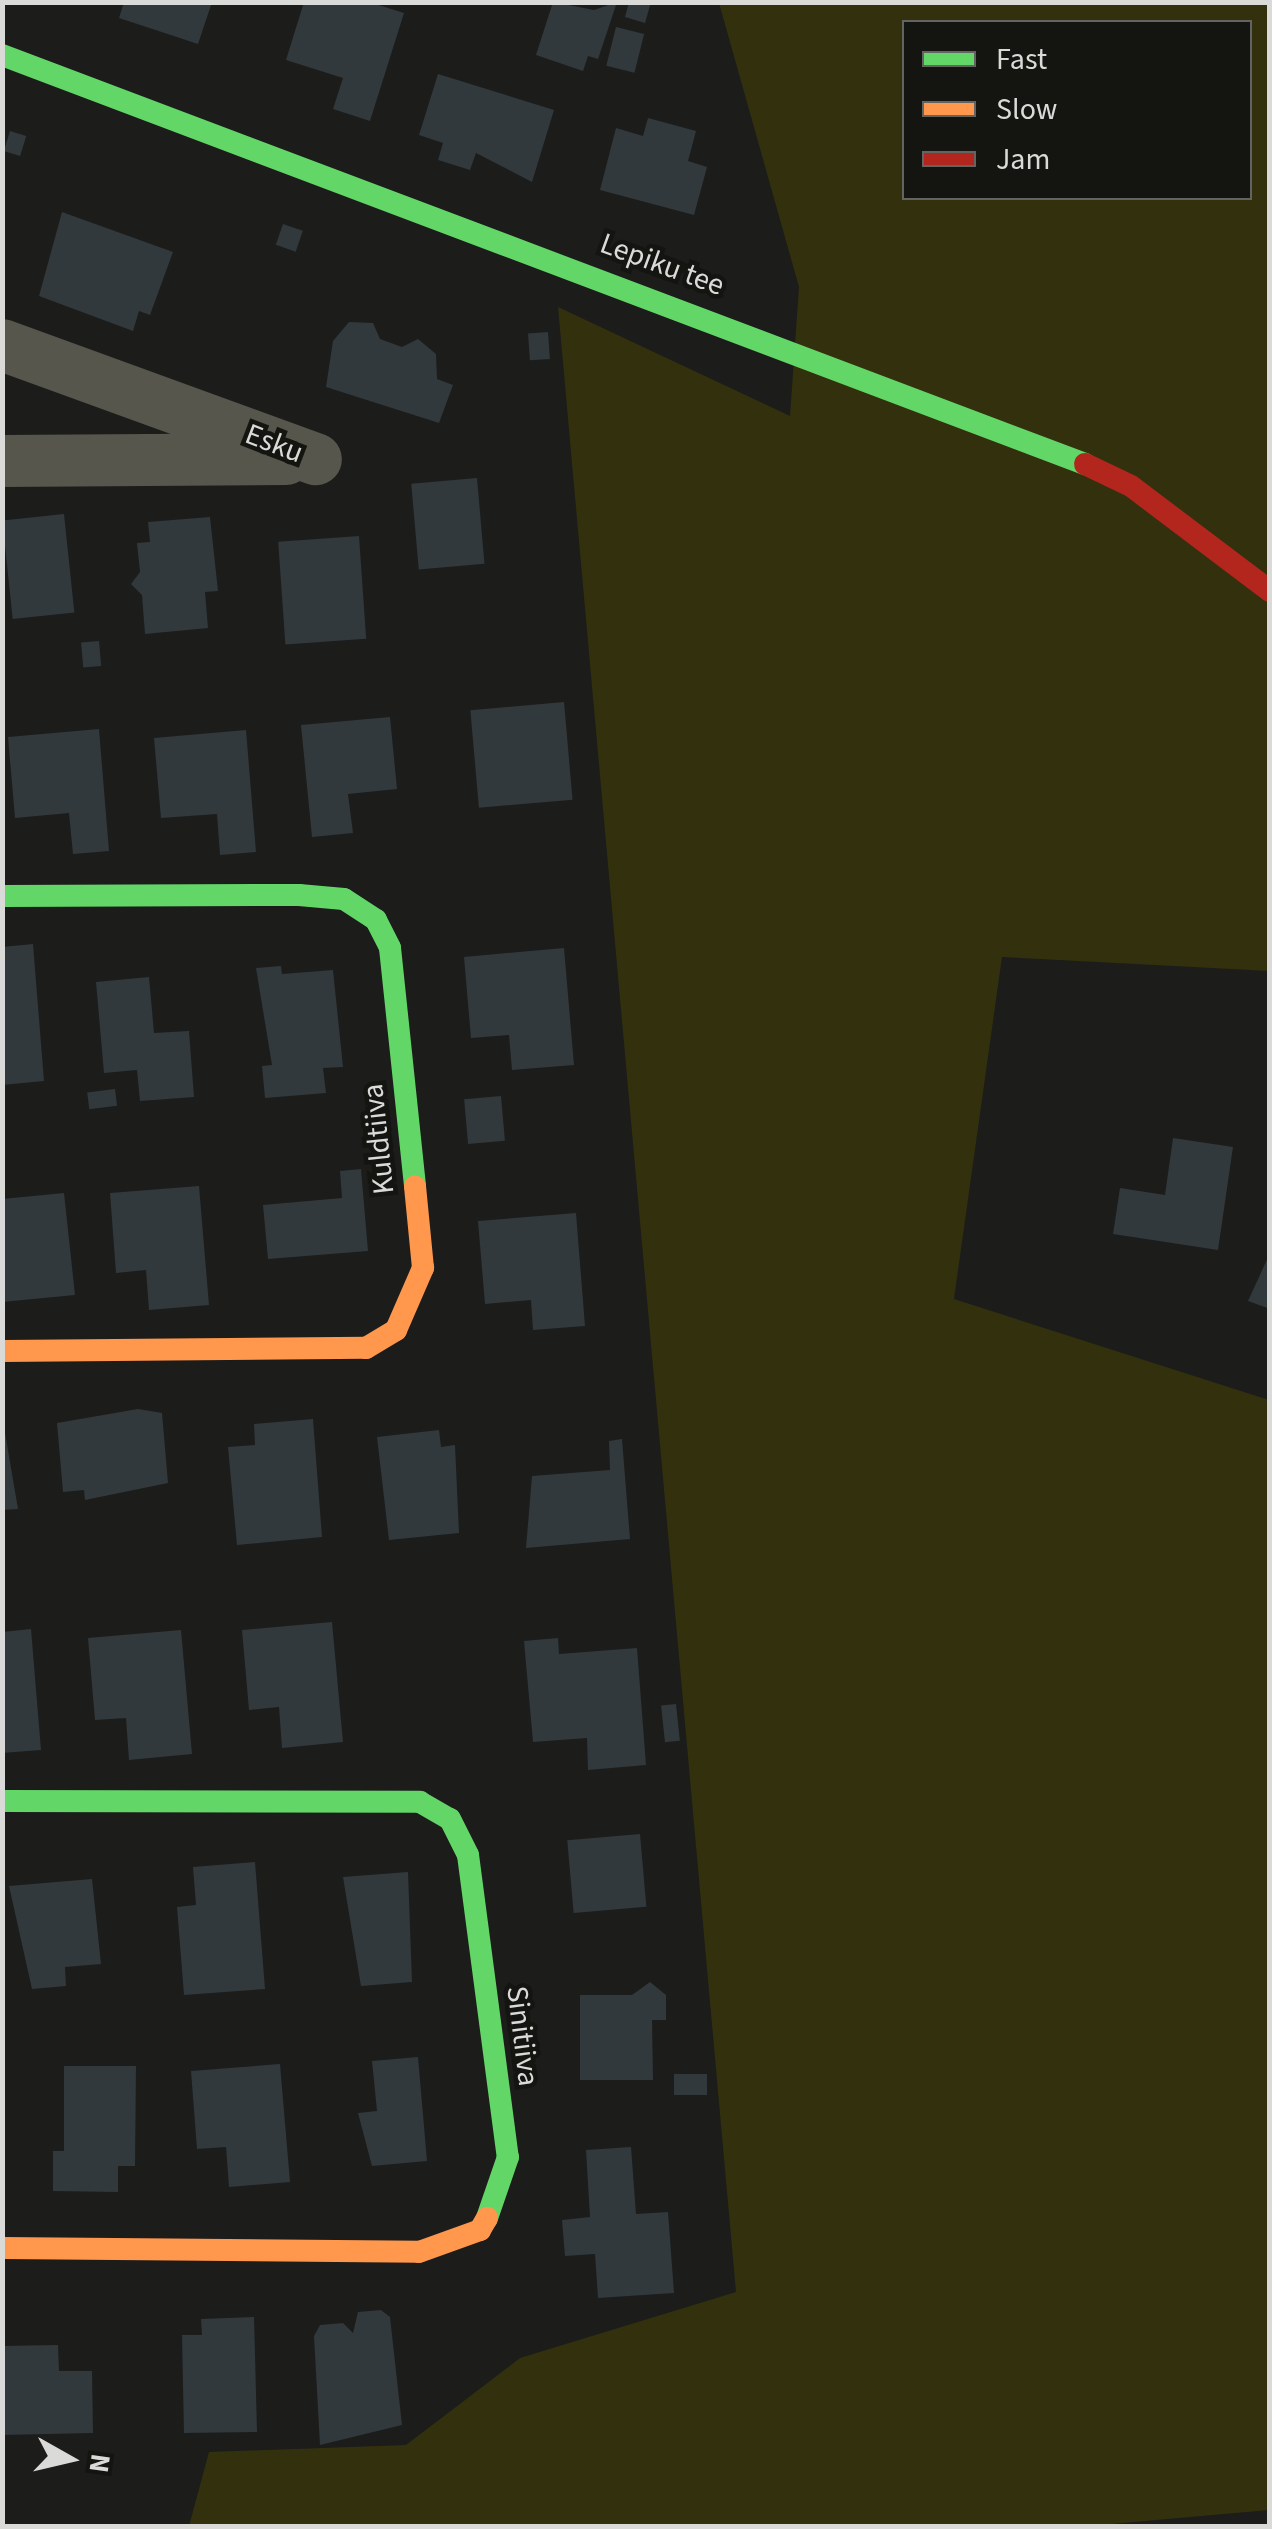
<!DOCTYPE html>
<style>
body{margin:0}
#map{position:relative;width:1272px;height:2529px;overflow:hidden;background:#1c1c1b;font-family:"Source Sans 3",sans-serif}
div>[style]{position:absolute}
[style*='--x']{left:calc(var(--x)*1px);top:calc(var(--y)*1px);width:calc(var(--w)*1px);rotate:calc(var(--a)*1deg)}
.green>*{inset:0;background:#33300d}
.building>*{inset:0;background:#31393c;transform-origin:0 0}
.street>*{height:52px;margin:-26px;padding:0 26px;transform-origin:26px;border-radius:26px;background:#57564c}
.fast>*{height:22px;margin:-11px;padding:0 11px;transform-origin:11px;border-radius:11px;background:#63d668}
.slow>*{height:22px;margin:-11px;padding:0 11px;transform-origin:11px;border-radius:11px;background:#ff974d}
.jam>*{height:22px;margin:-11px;padding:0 11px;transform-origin:11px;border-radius:11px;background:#b3261e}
span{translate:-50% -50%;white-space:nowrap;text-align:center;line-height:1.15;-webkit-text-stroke:9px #141411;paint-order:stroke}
.street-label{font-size:30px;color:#dadad9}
.frame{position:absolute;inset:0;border:5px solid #dadad9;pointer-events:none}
.legend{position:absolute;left:902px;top:20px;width:350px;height:180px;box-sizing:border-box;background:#141411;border:2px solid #636361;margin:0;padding:12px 18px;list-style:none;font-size:30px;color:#dadad9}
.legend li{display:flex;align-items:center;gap:20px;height:50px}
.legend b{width:50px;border:2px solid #636361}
.north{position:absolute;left:20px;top:2409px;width:100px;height:100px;-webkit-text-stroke:8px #141411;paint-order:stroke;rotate:98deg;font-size:28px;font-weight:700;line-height:40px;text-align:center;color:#dadad9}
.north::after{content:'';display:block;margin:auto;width:35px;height:45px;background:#dadad9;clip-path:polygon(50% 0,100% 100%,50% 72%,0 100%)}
</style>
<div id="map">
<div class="green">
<div style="clip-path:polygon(evenodd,719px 3px,1269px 3px,1269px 971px,1002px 957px,954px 1299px,1269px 1400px,1269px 2510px,1089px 2526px,189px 2526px,209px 2452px,406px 2445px,520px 2358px,736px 2292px,558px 307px,790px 416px,799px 287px,719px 3px,904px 22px,1250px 22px,1250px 198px,904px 198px,904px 22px)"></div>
</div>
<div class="building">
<div style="clip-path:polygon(124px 2px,212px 2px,198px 44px,119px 18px)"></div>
<div style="clip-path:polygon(304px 2px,369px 2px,404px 13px,370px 121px,333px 109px,343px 78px,286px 60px)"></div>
<div style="clip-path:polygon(553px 2px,594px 10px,617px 2px,598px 59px,588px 56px,583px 71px,536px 55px)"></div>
<div style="clip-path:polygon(629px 2px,651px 2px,645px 23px,625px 17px)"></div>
<div style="left:616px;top:27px;width:29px;height:40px;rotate:14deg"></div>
<div style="clip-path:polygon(438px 74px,554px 110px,532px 182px,476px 153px,470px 170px,438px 160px,443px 143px,419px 135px)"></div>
<div style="clip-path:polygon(648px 118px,696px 131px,688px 161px,707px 167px,694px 215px,600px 190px,616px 128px,643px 136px)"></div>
<div style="left:10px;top:131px;width:17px;height:21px;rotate:17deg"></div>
<div style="clip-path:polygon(62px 212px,173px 252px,150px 315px,139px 311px,133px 331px,39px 296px)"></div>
<div style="left:283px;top:224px;width:21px;height:22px;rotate:19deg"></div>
<div style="clip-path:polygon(349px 322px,373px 323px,380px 339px,402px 347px,418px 339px,436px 354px,437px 379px,453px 385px,439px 423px,326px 387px,333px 341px)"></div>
<div style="left:548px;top:332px;width:27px;height:20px;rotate:86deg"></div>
<div style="left:477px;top:478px;width:86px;height:66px;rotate:85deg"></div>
<div style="left:64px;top:514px;width:99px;height:62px;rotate:84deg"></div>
<div style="clip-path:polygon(210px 517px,218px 591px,205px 592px,208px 628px,145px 634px,142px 595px,131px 584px,140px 572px,137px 543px,150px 542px,148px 522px)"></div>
<div style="left:359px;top:536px;width:103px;height:81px;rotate:86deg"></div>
<div style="left:99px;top:641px;width:25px;height:18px;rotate:85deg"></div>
<div style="left:564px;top:702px;width:98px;height:94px;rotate:85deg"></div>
<div style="clip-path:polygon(390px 717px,397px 789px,348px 794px,353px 833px,312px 837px,301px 725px)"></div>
<div style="clip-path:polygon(99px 729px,109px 851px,73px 854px,69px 813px,15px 818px,8px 737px)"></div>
<div style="clip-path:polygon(246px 730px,256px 852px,220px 855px,217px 814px,161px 818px,154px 738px)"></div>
<div style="clip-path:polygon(33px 944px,44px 1081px,2px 1085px,2px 947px)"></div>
<div style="clip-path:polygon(564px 948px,574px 1065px,512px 1070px,509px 1035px,471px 1038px,464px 957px)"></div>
<div style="clip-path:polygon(281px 966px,282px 974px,333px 970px,343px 1067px,323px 1068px,326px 1093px,265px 1098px,262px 1066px,272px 1065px,256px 968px)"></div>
<div style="clip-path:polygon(149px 977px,154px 1033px,189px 1031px,194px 1097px,140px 1101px,137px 1070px,104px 1073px,96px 982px)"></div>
<div style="left:115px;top:1089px;width:17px;height:28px;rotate:83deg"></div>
<div style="left:501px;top:1096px;width:45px;height:37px;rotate:85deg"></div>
<div style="clip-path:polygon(1173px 1138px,1233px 1147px,1218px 1250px,1113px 1234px,1120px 1188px,1165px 1195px)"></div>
<div style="clip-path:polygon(361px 1169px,368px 1251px,268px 1259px,263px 1205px,342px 1198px,340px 1171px)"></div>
<div style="clip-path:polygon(199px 1186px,209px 1305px,149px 1310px,146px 1270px,116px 1273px,110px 1193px)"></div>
<div style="clip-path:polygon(64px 1193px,75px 1295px,2px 1302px,2px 1199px)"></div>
<div style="clip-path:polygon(576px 1213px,585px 1326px,533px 1330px,531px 1300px,485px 1304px,478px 1221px)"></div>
<div style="clip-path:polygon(1270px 1253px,1270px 1309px,1248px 1301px)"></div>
<div style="clip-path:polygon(138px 1409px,162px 1413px,168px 1483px,85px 1500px,84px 1490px,63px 1492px,57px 1423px)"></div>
<div style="clip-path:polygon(2px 1415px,18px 1509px,2px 1510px)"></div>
<div style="clip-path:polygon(313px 1419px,322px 1537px,237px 1545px,228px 1447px,255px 1445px,254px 1424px)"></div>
<div style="clip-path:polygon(439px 1430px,441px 1447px,455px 1445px,459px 1533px,389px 1540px,377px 1437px)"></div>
<div style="clip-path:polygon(622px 1439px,630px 1539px,526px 1548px,532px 1476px,610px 1470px,609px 1441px)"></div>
<div style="clip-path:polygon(332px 1622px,343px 1742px,282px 1748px,279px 1707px,249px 1710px,242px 1630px)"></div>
<div style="clip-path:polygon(31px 1629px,41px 1750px,2px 1753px,2px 1632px)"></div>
<div style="clip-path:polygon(181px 1630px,192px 1754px,129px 1760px,126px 1718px,95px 1720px,88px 1638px)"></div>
<div style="clip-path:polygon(558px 1638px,559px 1654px,637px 1648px,646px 1765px,588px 1770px,587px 1738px,533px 1742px,524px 1641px)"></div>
<div style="left:676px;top:1704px;width:37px;height:15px;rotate:84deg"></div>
<div style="left:640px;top:1834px;width:73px;height:73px;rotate:85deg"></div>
<div style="clip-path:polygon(255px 1862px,265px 1989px,184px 1995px,177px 1907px,196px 1905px,193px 1867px)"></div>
<div style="clip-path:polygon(408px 1872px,412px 1982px,361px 1986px,343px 1877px)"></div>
<div style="clip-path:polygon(92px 1879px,101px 1964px,65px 1967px,66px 1986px,32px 1989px,9px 1886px)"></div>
<div style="clip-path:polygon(650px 1982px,666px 1995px,666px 2020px,652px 2020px,653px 2080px,580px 2080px,580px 1995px,632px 1995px)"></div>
<div style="clip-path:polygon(418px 2057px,427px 2161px,372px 2166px,358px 2113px,377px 2111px,372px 2061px)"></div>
<div style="clip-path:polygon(280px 2064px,290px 2182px,229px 2187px,226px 2147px,197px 2149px,191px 2071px)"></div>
<div style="clip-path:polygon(64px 2066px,136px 2066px,135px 2166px,118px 2166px,118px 2192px,53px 2191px,53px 2151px,64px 2151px)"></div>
<div style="left:707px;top:2074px;width:21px;height:33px;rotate:90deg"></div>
<div style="clip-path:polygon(631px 2147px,636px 2214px,668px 2212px,674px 2293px,598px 2298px,595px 2254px,565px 2256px,562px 2220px,590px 2217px,586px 2150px)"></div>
<div style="clip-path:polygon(381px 2310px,390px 2317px,402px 2425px,320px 2445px,314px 2336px,320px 2325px,343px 2323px,353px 2333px,358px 2312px)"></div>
<div style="clip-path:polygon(254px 2317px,257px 2432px,184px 2433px,182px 2335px,202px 2335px,201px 2319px)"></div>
<div style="clip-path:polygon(58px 2345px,59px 2371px,92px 2371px,93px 2433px,2px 2435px,2px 2346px)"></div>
</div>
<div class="street">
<div style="--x:2;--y:345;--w:334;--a:20"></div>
<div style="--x:2;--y:461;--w:284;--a:-0.4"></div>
</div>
<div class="fast">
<div style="--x:2;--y:55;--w:1158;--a:20.69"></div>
<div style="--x:2;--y:896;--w:297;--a:-0.2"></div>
<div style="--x:299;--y:895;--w:45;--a:5.1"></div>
<div style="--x:344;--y:899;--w:38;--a:33"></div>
<div style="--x:376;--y:920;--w:31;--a:63"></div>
<div style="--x:390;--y:948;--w:239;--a:84"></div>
<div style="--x:2;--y:1801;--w:418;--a:0.1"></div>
<div style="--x:420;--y:1802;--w:34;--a:30"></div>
<div style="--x:450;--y:1819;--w:40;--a:63.4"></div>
<div style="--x:468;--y:1855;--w:305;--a:82.5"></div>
<div style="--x:508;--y:2157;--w:65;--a:109"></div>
</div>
<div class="slow">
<div style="--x:2;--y:1351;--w:364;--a:-0.5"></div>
<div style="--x:366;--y:1348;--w:35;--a:-31"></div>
<div style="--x:396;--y:1330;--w:68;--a:-66.5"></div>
<div style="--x:423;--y:1268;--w:82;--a:-95.6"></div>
<div style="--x:2;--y:2248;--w:417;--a:0.5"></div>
<div style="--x:419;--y:2252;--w:65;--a:-19.8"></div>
<div style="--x:480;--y:2230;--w:14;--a:-60"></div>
</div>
<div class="jam">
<div style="--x:1085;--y:464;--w:51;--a:25.6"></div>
<div style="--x:1131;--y:486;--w:174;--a:37.1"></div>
</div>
<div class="street-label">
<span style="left:662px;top:265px;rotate:20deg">Lepiku tee</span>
<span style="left:274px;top:444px;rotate:21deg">Esku</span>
<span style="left:379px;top:1139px;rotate:-96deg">Kuldtiiva</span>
<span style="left:522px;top:2036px;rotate:83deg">Sinitiiva</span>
</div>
<div class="frame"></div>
<ul class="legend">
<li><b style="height:12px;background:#63d668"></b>Fast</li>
<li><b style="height:12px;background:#ff974d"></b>Slow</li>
<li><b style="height:12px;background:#b3261e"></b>Jam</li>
</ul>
<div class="north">N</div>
</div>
